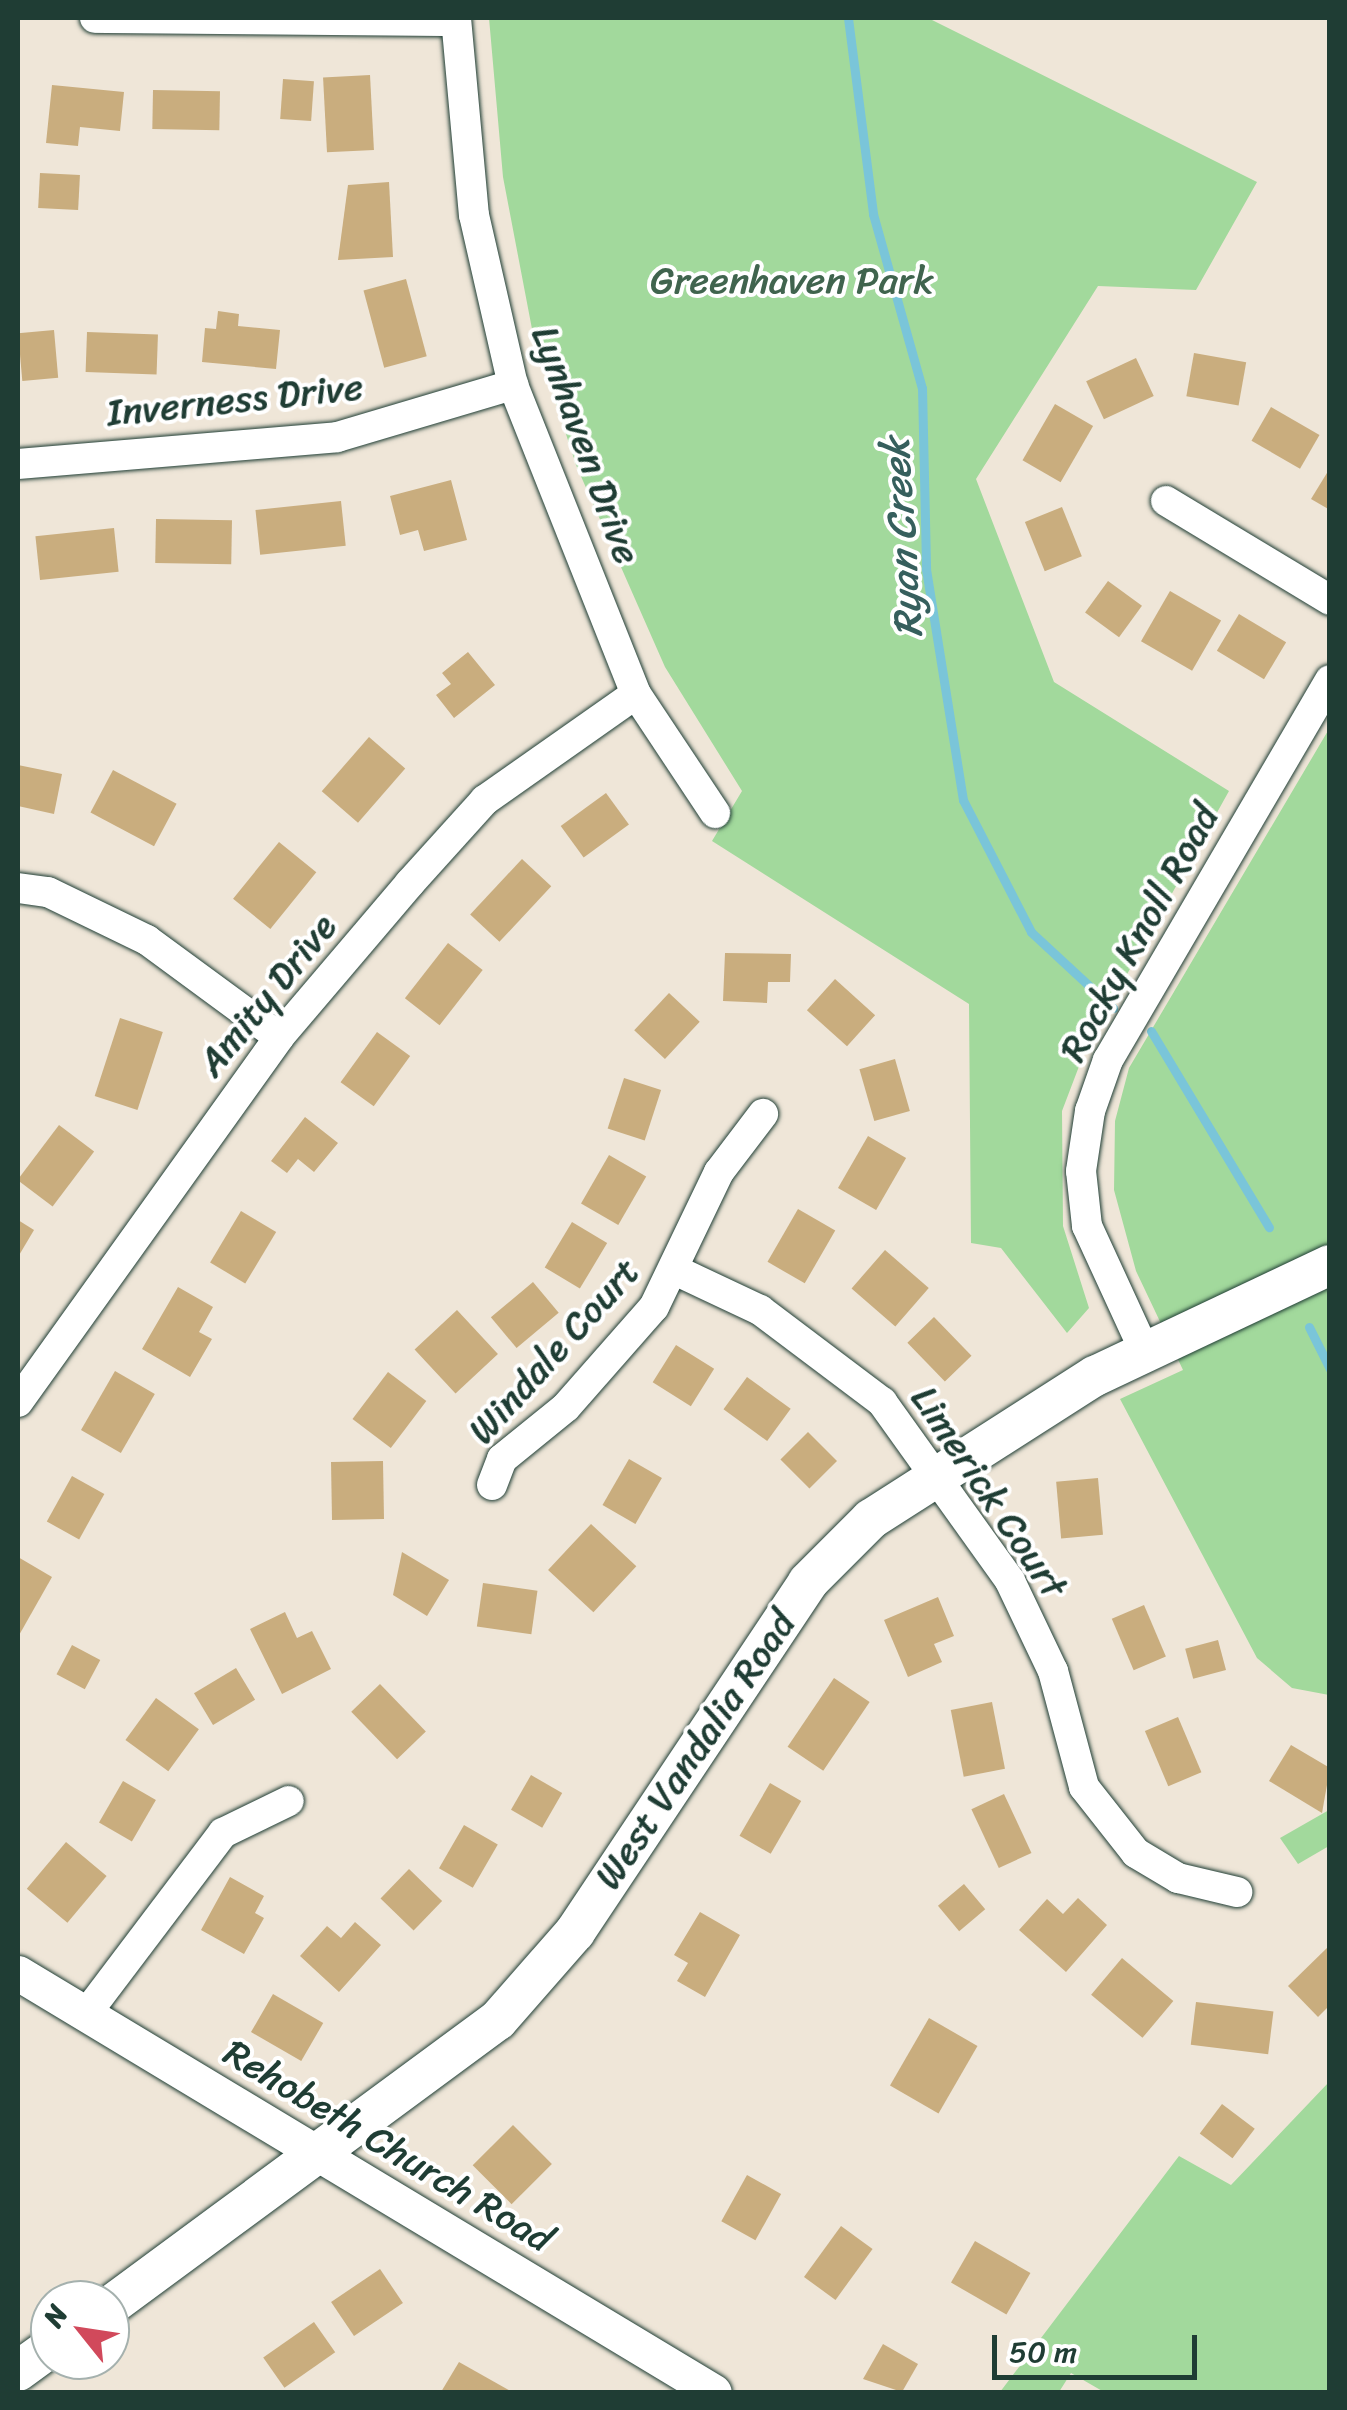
<!DOCTYPE html>
<style>
body{margin:0}
#map{position:relative;width:1347px;height:2410px;overflow:hidden;background:#efe6d8;font-family:Sriracha,sans-serif}
div>[style]{position:absolute}
[style*='--x']{left:calc(var(--x)*1px);top:calc(var(--y)*1px);width:calc(var(--w)*1px);rotate:calc(var(--a)*1deg)}
.green>*{inset:0;background:#a2d99c}
.stream>*{height:9px;margin:-4.5px;padding:0 4.5px;transform-origin:4.5px;border-radius:4.5px;background:#7ac5d9}
.building>*{inset:0;background:#c9ad7e;transform-origin:0 0}
.roads{filter:drop-shadow(0 0 2px #1f3d34) drop-shadow(0 0 2px #1f3d34)}
.minor>*{height:30px;margin:-15px;padding:0 15px;transform-origin:15px;border-radius:15px;background:#fff}
.tertiary>*{height:35px;margin:-17.5px;padding:0 17.5px;transform-origin:17.5px;border-radius:17.5px;background:#fff}
.secondary>*{height:40px;margin:-20px;padding:0 20px;transform-origin:20px;border-radius:20px;background:#fff}
span{translate:-50% -50%;white-space:nowrap;text-align:center;line-height:1.15;-webkit-text-stroke:8px #fff;paint-order:stroke}
.park-label{font-size:38px;color:#40644e}
.street-label{font-size:38px;color:#1f3d34}
.water-label{font-size:40px;color:#365f5d;font-style:italic}
.frame{position:absolute;inset:0;border:20px solid #1f3d34;pointer-events:none}
.north{position:absolute;left:30px;top:2280px;width:100px;height:100px;box-sizing:border-box;background:#fff;border:2px solid #a5b1ae;border-radius:50%;rotate:300deg;font-size:28px;font-weight:700;line-height:40px;text-align:center;color:#1f3d34}
.north::after{content:'';display:block;margin:auto;width:35px;height:45px;background:#d1495b;clip-path:polygon(50% 0,100% 100%,50% 72%,0 100%)}
.scale{position:absolute;left:992px;top:2335px;width:205px;height:45px;box-sizing:border-box;border:5px solid #1f3d34;border-top:0;padding-left:12px;font-size:30px;line-height:35px;white-space:nowrap;color:#1f3d34;-webkit-text-stroke:8px #fff;paint-order:stroke}
</style>
<div id="map">
<div class="green">
<div style="clip-path:polygon(489px 18px,928px 18px,1257px 182px,1196px 290px,1098px 286px,976px 479px,1054px 682px,1229px 791px,1086px 1048px,1062px 1111px,1063px 1226px,1089px 1308px,1067px 1333px,1001px 1248px,971px 1243px,969px 1004px,712px 841px,742px 791px,665px 667px,576px 465px,532px 329px,503px 177px)"></div>
<div style="clip-path:polygon(1329px 729px,1329px 1695px,1292px 1688px,1257px 1658px,1120px 1399px,1183px 1370px,1136px 1271px,1114px 1190px,1115px 1121px,1129px 1068px)"></div>
<div style="clip-path:polygon(1329px 1810px,1329px 1846px,1298px 1864px,1280px 1838px)"></div>
<div style="clip-path:polygon(1329px 2082px,1329px 2392px,1104px 2392px,1071px 2373px,1059px 2392px,1000px 2392px,1179px 2156px,1231px 2185px)"></div>
</div>
<div class="stream">
<div style="--x:848;--y:18;--w:198;--a:82.7"></div>
<div style="--x:873;--y:214;--w:181;--a:74.3"></div>
<div style="--x:922;--y:388;--w:181;--a:88.7"></div>
<div style="--x:926;--y:569;--w:234;--a:80.9"></div>
<div style="--x:963;--y:800;--w:148;--a:62.7"></div>
<div style="--x:1031;--y:932;--w:112;--a:42.8"></div>
<div style="--x:1151;--y:1031;--w:229;--a:59"></div>
<div style="--x:1309;--y:1327;--w:47;--a:63.4"></div>
</div>
<div class="building">
<div style="left:370px;top:75px;width:75px;height:47px;rotate:87deg"></div>
<div style="left:283px;top:79px;width:31px;height:40px;rotate:4deg"></div>
<div style="clip-path:polygon(52px 85px,124px 92px,120px 131px,80px 127px,78px 146px,46px 143px)"></div>
<div style="left:153px;top:90px;width:67px;height:39px;rotate:1deg"></div>
<div style="left:40px;top:173px;width:40px;height:35px;rotate:3deg"></div>
<div style="clip-path:polygon(389px 182px,393px 257px,338px 260px,348px 185px)"></div>
<div style="left:406px;top:279px;width:80px;height:44px;rotate:75deg"></div>
<div style="clip-path:polygon(218px 311px,239px 314px,238px 326px,280px 330px,276px 369px,202px 362px,205px 328px,216px 329px)"></div>
<div style="left:54px;top:330px;width:48px;height:36px;rotate:85deg"></div>
<div style="left:87px;top:332px;width:71px;height:40px;rotate:2deg"></div>
<div style="left:1194px;top:353px;width:53px;height:44px;rotate:10deg"></div>
<div style="left:1136px;top:358px;width:42px;height:55px;rotate:65deg"></div>
<div style="left:1055px;top:404px;width:44px;height:65px;rotate:30deg"></div>
<div style="left:1271px;top:407px;width:56px;height:39px;rotate:30deg"></div>
<div style="clip-path:polygon(1330px 468px,1330px 510px,1311px 499px)"></div>
<div style="clip-path:polygon(451px 480px,467px 540px,424px 551px,418px 530px,400px 535px,390px 496px)"></div>
<div style="left:341px;top:501px;width:45px;height:86px;rotate:84deg"></div>
<div style="left:1062px;top:507px;width:53px;height:40px;rotate:68deg"></div>
<div style="left:156px;top:519px;width:76px;height:44px;rotate:1deg"></div>
<div style="left:114px;top:528px;width:44px;height:79px;rotate:84deg"></div>
<div style="left:1108px;top:581px;width:42px;height:39px;rotate:36deg"></div>
<div style="left:1170px;top:591px;width:59px;height:58px;rotate:30deg"></div>
<div style="left:1239px;top:614px;width:55px;height:43px;rotate:31deg"></div>
<div style="clip-path:polygon(468px 652px,495px 685px,454px 718px,436px 695px,451px 684px,442px 673px)"></div>
<div style="left:369px;top:737px;width:48px;height:72px;rotate:41deg"></div>
<div style="clip-path:polygon(18px 765px,62px 774px,54px 814px,18px 806px)"></div>
<div style="left:113px;top:770px;width:72px;height:48px;rotate:28deg"></div>
<div style="left:606px;top:793px;width:39px;height:56px;rotate:54deg"></div>
<div style="left:279px;top:842px;width:48px;height:73px;rotate:39deg"></div>
<div style="left:522px;top:859px;width:40px;height:76px;rotate:43deg"></div>
<div style="left:448px;top:943px;width:44px;height:70px;rotate:38deg"></div>
<div style="clip-path:polygon(725px 953px,791px 954px,790px 982px,768px 982px,767px 1003px,723px 1001px)"></div>
<div style="left:835px;top:979px;width:54px;height:42px;rotate:42deg"></div>
<div style="left:669px;top:993px;width:42px;height:51px;rotate:43deg"></div>
<div style="left:120px;top:1018px;width:45px;height:82px;rotate:18deg"></div>
<div style="left:377px;top:1032px;width:41px;height:62px;rotate:36deg"></div>
<div style="left:895px;top:1059px;width:54px;height:37px;rotate:74deg"></div>
<div style="left:624px;top:1078px;width:39px;height:53px;rotate:18deg"></div>
<div style="clip-path:polygon(305px 1117px,338px 1143px,314px 1172px,298px 1159px,287px 1173px,271px 1161px)"></div>
<div style="left:59px;top:1125px;width:44px;height:69px;rotate:37deg"></div>
<div style="left:868px;top:1136px;width:44px;height:60px;rotate:30deg"></div>
<div style="left:609px;top:1155px;width:43px;height:56px;rotate:30deg"></div>
<div style="left:798px;top:1209px;width:43px;height:61px;rotate:30deg"></div>
<div style="left:241px;top:1211px;width:41px;height:60px;rotate:31deg"></div>
<div style="clip-path:polygon(18px 1220px,34px 1230px,18px 1257px)"></div>
<div style="left:572px;top:1222px;width:41px;height:53px;rotate:31deg"></div>
<div style="left:885px;top:1250px;width:58px;height:51px;rotate:41deg"></div>
<div style="left:533px;top:1282px;width:40px;height:55px;rotate:50deg"></div>
<div style="clip-path:polygon(178px 1287px,213px 1307px,199px 1332px,212px 1339px,190px 1377px,142px 1349px)"></div>
<div style="left:457px;top:1310px;width:60px;height:58px;rotate:47deg"></div>
<div style="left:934px;top:1317px;width:54px;height:37px;rotate:46deg"></div>
<div style="left:676px;top:1345px;width:45px;height:44px;rotate:32deg"></div>
<div style="left:115px;top:1371px;width:46px;height:68px;rotate:30deg"></div>
<div style="left:388px;top:1372px;width:48px;height:59px;rotate:37deg"></div>
<div style="left:747px;top:1377px;width:54px;height:40px;rotate:36deg"></div>
<div style="left:808px;top:1432px;width:41px;height:39px;rotate:45deg"></div>
<div style="left:629px;top:1459px;width:38px;height:53px;rotate:30deg"></div>
<div style="left:383px;top:1461px;width:58px;height:52px;rotate:89deg"></div>
<div style="left:72px;top:1476px;width:37px;height:52px;rotate:29deg"></div>
<div style="left:1098px;top:1478px;width:57px;height:42px;rotate:85deg"></div>
<div style="left:591px;top:1524px;width:62px;height:63px;rotate:43deg"></div>
<div style="clip-path:polygon(402px 1552px,449px 1580px,427px 1616px,393px 1595px)"></div>
<div style="clip-path:polygon(18px 1557px,52px 1577px,18px 1637px)"></div>
<div style="left:483px;top:1583px;width:55px;height:44px;rotate:8deg"></div>
<div style="clip-path:polygon(938px 1597px,954px 1636px,934px 1644px,942px 1662px,908px 1677px,884px 1620px)"></div>
<div style="left:1144px;top:1605px;width:56px;height:35px;rotate:67deg"></div>
<div style="clip-path:polygon(285px 1612px,297px 1638px,312px 1631px,331px 1669px,282px 1694px,250px 1629px)"></div>
<div style="left:1218px;top:1640px;width:31px;height:34px;rotate:75deg"></div>
<div style="left:72px;top:1645px;width:32px;height:33px;rotate:28deg"></div>
<div style="left:236px;top:1668px;width:37px;height:49px;rotate:59deg"></div>
<div style="left:834px;top:1678px;width:43px;height:83px;rotate:34deg"></div>
<div style="left:380px;top:1684px;width:66px;height:40px;rotate:46deg"></div>
<div style="left:156px;top:1698px;width:53px;height:52px;rotate:36deg"></div>
<div style="left:992px;top:1702px;width:68px;height:42px;rotate:79deg"></div>
<div style="left:1178px;top:1717px;width:60px;height:36px;rotate:67deg"></div>
<div style="clip-path:polygon(1291px 1745px,1330px 1768px,1322px 1813px,1269px 1781px)"></div>
<div style="left:531px;top:1775px;width:36px;height:40px;rotate:30deg"></div>
<div style="left:123px;top:1781px;width:38px;height:48px;rotate:30deg"></div>
<div style="left:770px;top:1783px;width:36px;height:61px;rotate:30deg"></div>
<div style="left:1004px;top:1794px;width:65px;height:36px;rotate:65deg"></div>
<div style="left:464px;top:1825px;width:39px;height:50px;rotate:30deg"></div>
<div style="left:66px;top:1842px;width:53px;height:61px;rotate:40deg"></div>
<div style="left:409px;top:1869px;width:46px;height:41px;rotate:44deg"></div>
<div style="clip-path:polygon(230px 1877px,264px 1896px,255px 1913px,264px 1918px,244px 1954px,201px 1930px)"></div>
<div style="left:964px;top:1884px;width:33px;height:34px;rotate:50deg"></div>
<div style="clip-path:polygon(1078px 1898px,1107px 1925px,1066px 1972px,1019px 1930px,1047px 1899px,1063px 1914px)"></div>
<div style="clip-path:polygon(700px 1912px,740px 1935px,705px 1997px,677px 1981px,688px 1963px,674px 1955px)"></div>
<div style="clip-path:polygon(355px 1922px,381px 1945px,339px 1992px,300px 1956px,327px 1926px,341px 1938px)"></div>
<div style="clip-path:polygon(1330px 1945px,1330px 2005px,1318px 2017px,1288px 1986px)"></div>
<div style="left:1122px;top:1958px;width:67px;height:48px;rotate:40deg"></div>
<div style="left:273px;top:1994px;width:58px;height:44px;rotate:30deg"></div>
<div style="left:1196px;top:2002px;width:78px;height:43px;rotate:7deg"></div>
<div style="left:929px;top:2018px;width:56px;height:78px;rotate:30deg"></div>
<div style="left:1222px;top:2104px;width:41px;height:37px;rotate:37deg"></div>
<div style="left:513px;top:2125px;width:55px;height:57px;rotate:45deg"></div>
<div style="left:747px;top:2175px;width:39px;height:53px;rotate:29deg"></div>
<div style="left:841px;top:2226px;width:39px;height:63px;rotate:36deg"></div>
<div style="left:975px;top:2241px;width:64px;height:48px;rotate:30deg"></div>
<div style="left:380px;top:2269px;width:41px;height:59px;rotate:56deg"></div>
<div style="left:314px;top:2322px;width:37px;height:62px;rotate:55deg"></div>
<div style="clip-path:polygon(883px 2344px,918px 2364px,902px 2392px,863px 2379px)"></div>
<div style="clip-path:polygon(459px 2362px,512px 2392px,441px 2392px)"></div>
</div>
<div class="roads">
<div class="minor">
<div style="--x:95;--y:18;--w:361;--a:0.5"></div>
<div style="--x:456;--y:18;--w:198;--a:84.8"></div>
<div style="--x:474;--y:215;--w:174;--a:77.1"></div>
<div style="--x:513;--y:385;--w:333;--a:68.3"></div>
<div style="--x:636;--y:694;--w:143;--a:56.4"></div>
<div style="--x:18;--y:464;--w:320;--a:-4.8"></div>
<div style="--x:337;--y:437;--w:184;--a:-16.5"></div>
<div style="--x:1166;--y:501;--w:192;--a:31.1"></div>
<div style="--x:18;--y:888;--w:30;--a:8"></div>
<div style="--x:48;--y:892;--w:110;--a:25.9"></div>
<div style="--x:147;--y:940;--w:164;--a:36.3"></div>
<div style="--x:677;--y:1271;--w:92;--a:25.2"></div>
<div style="--x:760;--y:1310;--w:153;--a:37"></div>
<div style="--x:882;--y:1402;--w:220;--a:54.4"></div>
<div style="--x:1010;--y:1581;--w:100;--a:64.5"></div>
<div style="--x:1053;--y:1671;--w:120;--a:75"></div>
<div style="--x:1084;--y:1787;--w:84;--a:51.8"></div>
<div style="--x:1136;--y:1853;--w:49;--a:30.8"></div>
<div style="--x:1178;--y:1878;--w:61;--a:13.3"></div>
<div style="--x:1145;--y:1352;--w:139;--a:-114.7"></div>
<div style="--x:1087;--y:1226;--w:55;--a:-96.2"></div>
<div style="--x:1081;--y:1171;--w:61;--a:-81.5"></div>
<div style="--x:1090;--y:1111;--w:54;--a:-70.6"></div>
<div style="--x:1108;--y:1060;--w:440;--a:-59.7"></div>
<div style="--x:18;--y:1402;--w:449;--a:-54.4"></div>
<div style="--x:279;--y:1037;--w:202;--a:-49.6"></div>
<div style="--x:410;--y:883;--w:112;--a:-47.9"></div>
<div style="--x:485;--y:800;--w:184;--a:-35.1"></div>
<div style="--x:492;--y:1485;--w:28;--a:-69"></div>
<div style="--x:502;--y:1459;--w:82;--a:-39.1"></div>
<div style="--x:566;--y:1407;--w:133;--a:-48.7"></div>
<div style="--x:654;--y:1307;--w:150;--a:-64.3"></div>
<div style="--x:719;--y:1172;--w:73;--a:-52.8"></div>
<div style="--x:86;--y:2014;--w:227;--a:-52.9"></div>
<div style="--x:223;--y:1833;--w:73;--a:-25.9"></div>
</div>
<div class="tertiary">
<div style="--x:18;--y:1973;--w:812;--a:31.05"></div>
</div>
<div class="secondary">
<div style="--x:110;--y:2306;--w:482;--a:-36.4"></div>
<div style="--x:498;--y:2020;--w:117;--a:-48.8"></div>
<div style="--x:575;--y:1932;--w:420;--a:-56.3"></div>
<div style="--x:808;--y:1582;--w:89;--a:-45"></div>
<div style="--x:871;--y:1519;--w:266;--a:-32.6"></div>
<div style="--x:1095;--y:1376;--w:260;--a:-25.3"></div>
<div style="--x:18;--y:2371;--w:39;--a:-36"></div>
</div>
</div>
<div class="park-label">
<span style="left:792px;top:281px">Greenhaven Park</span>
</div>
<div class="street-label">
<span style="left:235px;top:400px;rotate:-6deg">Inverness Drive</span>
<span style="left:586px;top:445px;rotate:70deg">Lynhaven Drive</span>
<span style="left:1139px;top:933px;rotate:-61deg">Rocky Knoll Road</span>
<span style="left:267px;top:995px;rotate:-51deg">Amity Drive</span>
<span style="left:554px;top:1351px;rotate:-48deg">Windale Court</span>
<span style="left:989px;top:1492px;rotate:56deg">Limerick Court</span>
<span style="left:695px;top:1750px;rotate:-56deg">West Vandalia Road</span>
<span style="left:388px;top:2146px;rotate:31deg">Rehobeth Church Road</span>
</div>
<div class="water-label">
<span style="left:902px;top:538px;rotate:-94deg">Ryan Creek</span>
</div>
<div class="frame"></div>
<div class="north">N</div>
<div class="scale">50 m</div>
</div>
